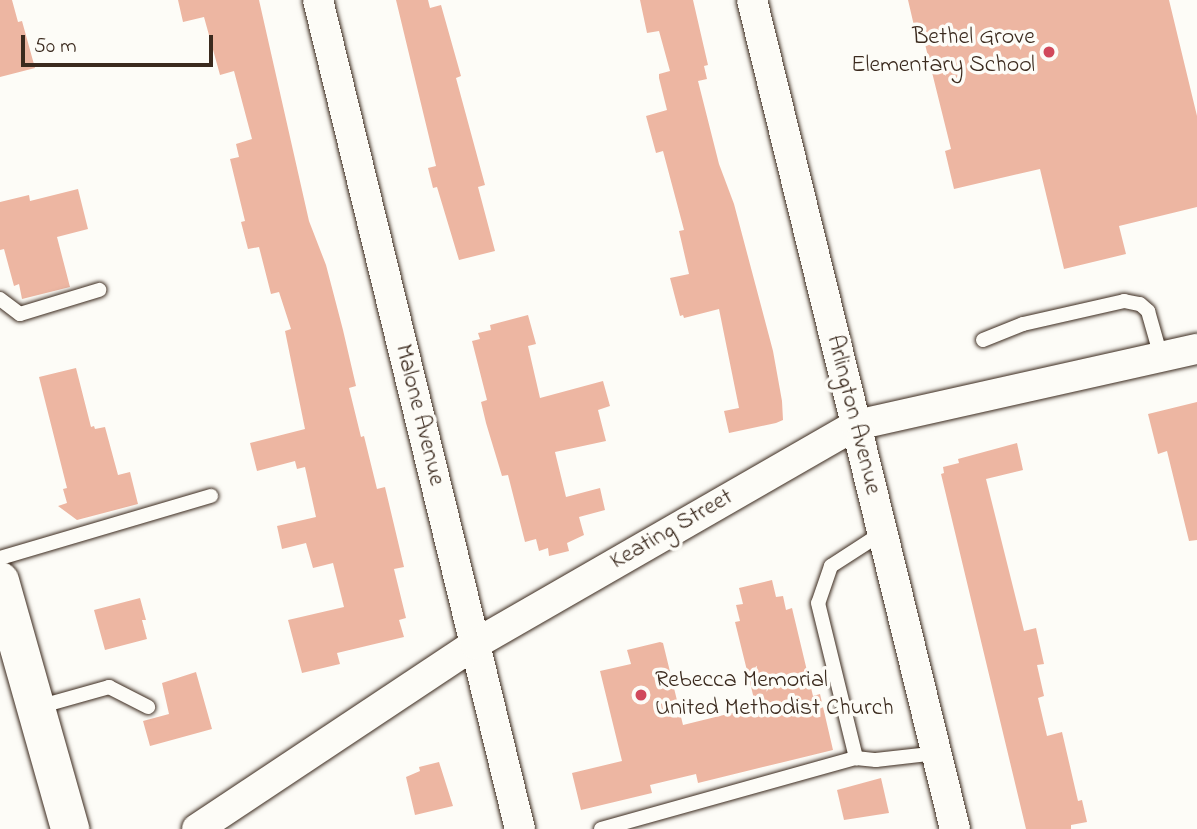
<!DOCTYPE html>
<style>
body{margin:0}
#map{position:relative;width:1197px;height:829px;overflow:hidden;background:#fdfcf7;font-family:"Indie Flower",sans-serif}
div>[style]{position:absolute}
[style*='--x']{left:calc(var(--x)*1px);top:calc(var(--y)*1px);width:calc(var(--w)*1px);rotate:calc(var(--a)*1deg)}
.building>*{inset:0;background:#edb6a2}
.roads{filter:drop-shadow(0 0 2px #3b2a1e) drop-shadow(0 0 2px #3b2a1e)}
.lane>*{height:14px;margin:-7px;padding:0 7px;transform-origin:7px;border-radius:7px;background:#fdfcf7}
.street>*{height:30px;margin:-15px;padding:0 15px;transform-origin:15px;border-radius:15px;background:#fdfcf7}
.primary>*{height:38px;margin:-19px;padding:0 19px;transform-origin:19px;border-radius:19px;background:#fdfcf7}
.dots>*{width:19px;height:19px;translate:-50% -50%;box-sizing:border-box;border:4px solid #fdfcf7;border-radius:50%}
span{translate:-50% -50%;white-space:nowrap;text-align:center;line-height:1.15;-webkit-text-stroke:7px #fdfcf7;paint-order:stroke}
.poi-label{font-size:24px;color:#3b2a1e}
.right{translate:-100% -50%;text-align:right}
.left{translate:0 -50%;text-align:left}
.street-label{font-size:24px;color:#3b2a1e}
.scale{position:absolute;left:21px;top:35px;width:192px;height:32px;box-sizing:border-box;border:4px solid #3b2a1e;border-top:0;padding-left:9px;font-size:21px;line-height:24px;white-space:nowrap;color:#3b2a1e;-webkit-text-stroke:5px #fdfcf7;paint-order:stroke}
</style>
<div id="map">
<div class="building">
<div style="clip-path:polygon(0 0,12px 0,18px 22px,22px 21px,35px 68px,0 77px)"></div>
<div style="clip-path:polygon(178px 0,259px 0,309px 221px,326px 265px,343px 330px,356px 386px,349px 388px,361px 437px,364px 436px,377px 489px,385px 487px,404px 567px,394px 569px,406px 618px,399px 620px,404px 637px,337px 653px,340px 664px,302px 673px,288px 620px,344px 607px,333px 563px,313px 568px,306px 543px,282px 549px,277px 526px,316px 517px,305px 467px,297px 469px,295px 461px,257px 471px,250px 443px,305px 429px,285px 331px,291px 329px,279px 292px,271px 294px,259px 247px,248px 249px,241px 222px,245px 221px,230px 159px,239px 157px,236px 144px,252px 139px,234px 71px,220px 75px,204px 17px,183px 22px)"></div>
<div style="clip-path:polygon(396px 0,428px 0,430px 8px,441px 5px,461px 76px,456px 78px,485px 185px,478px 187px,495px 251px,459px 260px,437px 187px,433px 188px,428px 168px,436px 166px)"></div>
<div style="clip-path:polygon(640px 0,693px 0,708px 65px,704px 66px,707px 79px,698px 81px,719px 164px,734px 204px,773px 351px,782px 401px,783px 420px,776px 423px,729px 433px,724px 411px,739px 408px,719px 309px,684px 318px,683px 315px,680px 316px,670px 278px,689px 274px,679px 231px,684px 230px,663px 151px,656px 153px,646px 116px,667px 110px,659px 78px,659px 74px,670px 71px,659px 31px,647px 33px)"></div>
<div style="clip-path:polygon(908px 0,1169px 0,1197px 116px,1197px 207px,1119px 226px,1126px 254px,1064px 269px,1040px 169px,954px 189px,945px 151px,951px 149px,921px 28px,915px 30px)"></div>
<div style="clip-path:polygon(78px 189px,88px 229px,57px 237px,70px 287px,22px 299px,19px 284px,14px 286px,4px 249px,0 250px,0 202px,29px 195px,30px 201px)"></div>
<div style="clip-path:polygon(528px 315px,536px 344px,528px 346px,540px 398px,603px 381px,610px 406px,598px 410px,606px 441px,555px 452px,566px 497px,600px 488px,605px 510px,579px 517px,584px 535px,567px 543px,569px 551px,549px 556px,548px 548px,539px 551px,536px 539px,525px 542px,508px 475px,502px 476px,486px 423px,481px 402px,487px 400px,472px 341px,480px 339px,478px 333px,491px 330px,490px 325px)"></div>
<div style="clip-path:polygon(76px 368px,91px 427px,94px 426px,95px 429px,105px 427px,118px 475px,130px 472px,138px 504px,77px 520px,58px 506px,67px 503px,63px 489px,67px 488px,39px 377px)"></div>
<div style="clip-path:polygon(1197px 402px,1197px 540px,1189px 541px,1167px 451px,1158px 454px,1148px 414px)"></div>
<div style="clip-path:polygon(1017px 443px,1023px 470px,986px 479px,1024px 631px,1036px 628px,1044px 664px,1037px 665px,1044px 696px,1038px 698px,1047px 736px,1062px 732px,1078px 801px,1082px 800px,1087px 822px,1071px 825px,1071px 829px,1026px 829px,941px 474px,944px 473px,943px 467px,959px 463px,958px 459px)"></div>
<div style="clip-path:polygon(772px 580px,776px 597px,783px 596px,786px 610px,792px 608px,813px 696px,820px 694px,833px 750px,698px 783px,696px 774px,650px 785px,652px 793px,581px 810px,572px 773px,622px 761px,600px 671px,631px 664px,627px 650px,660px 642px,663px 643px,683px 725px,756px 707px,735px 622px,740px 621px,736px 605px,743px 604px,739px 588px)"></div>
<div style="clip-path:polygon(140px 598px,146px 620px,142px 620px,147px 639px,105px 650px,94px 610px)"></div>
<div style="clip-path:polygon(196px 672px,212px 729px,150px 746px,143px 721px,169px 714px,162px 683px)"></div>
<div style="clip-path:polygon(439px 762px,453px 806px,415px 815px,406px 777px,420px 771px,419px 767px)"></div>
<div style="clip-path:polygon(881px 778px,889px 813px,844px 820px,837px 790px)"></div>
</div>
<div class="roads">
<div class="lane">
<div style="--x:0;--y:299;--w:25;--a:37"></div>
<div style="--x:20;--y:314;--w:83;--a:-16.9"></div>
<div style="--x:983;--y:340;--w:43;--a:-21.8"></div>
<div style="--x:1023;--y:324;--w:104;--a:-12.8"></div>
<div style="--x:1124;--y:301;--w:16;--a:11"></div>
<div style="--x:1140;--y:304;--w:11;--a:41"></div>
<div style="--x:1148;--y:311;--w:48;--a:74.2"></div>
<div style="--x:882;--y:533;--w:61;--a:147.1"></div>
<div style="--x:831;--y:566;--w:39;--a:109"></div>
<div style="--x:818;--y:603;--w:160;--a:76.2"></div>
<div style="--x:856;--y:758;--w:20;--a:6"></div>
<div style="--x:876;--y:760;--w:61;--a:-6.5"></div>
<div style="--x:0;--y:558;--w:220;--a:-16.4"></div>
<div style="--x:38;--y:707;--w:74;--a:-15.7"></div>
<div style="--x:109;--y:687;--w:44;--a:27.1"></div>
<div style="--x:601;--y:829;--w:265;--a:-15.6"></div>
</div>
<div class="street">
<div style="--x:318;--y:0;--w:853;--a:76.31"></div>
<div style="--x:752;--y:0;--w:853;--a:76.24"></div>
<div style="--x:197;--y:829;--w:334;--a:-33.6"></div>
<div style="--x:475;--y:644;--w:439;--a:-29.9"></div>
<div style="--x:856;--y:425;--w:349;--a:-12.6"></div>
</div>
<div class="primary">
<div style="--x:0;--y:581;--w:258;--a:74.2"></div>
</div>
</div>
<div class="dots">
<div style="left:1049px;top:52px;background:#d1495b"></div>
<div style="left:641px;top:695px;background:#d1495b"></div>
</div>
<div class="poi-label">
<span class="right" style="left:1035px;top:52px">Bethel Grove<br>Elementary School</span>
<span class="left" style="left:655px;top:695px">Rebecca Memorial<br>United Methodist Church</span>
</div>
<div class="street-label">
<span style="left:419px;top:415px;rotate:76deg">Malone Avenue</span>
<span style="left:853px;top:415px;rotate:76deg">Arlington Avenue</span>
<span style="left:672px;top:530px;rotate:-30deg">Keating Street</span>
</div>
<div class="scale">50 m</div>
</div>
